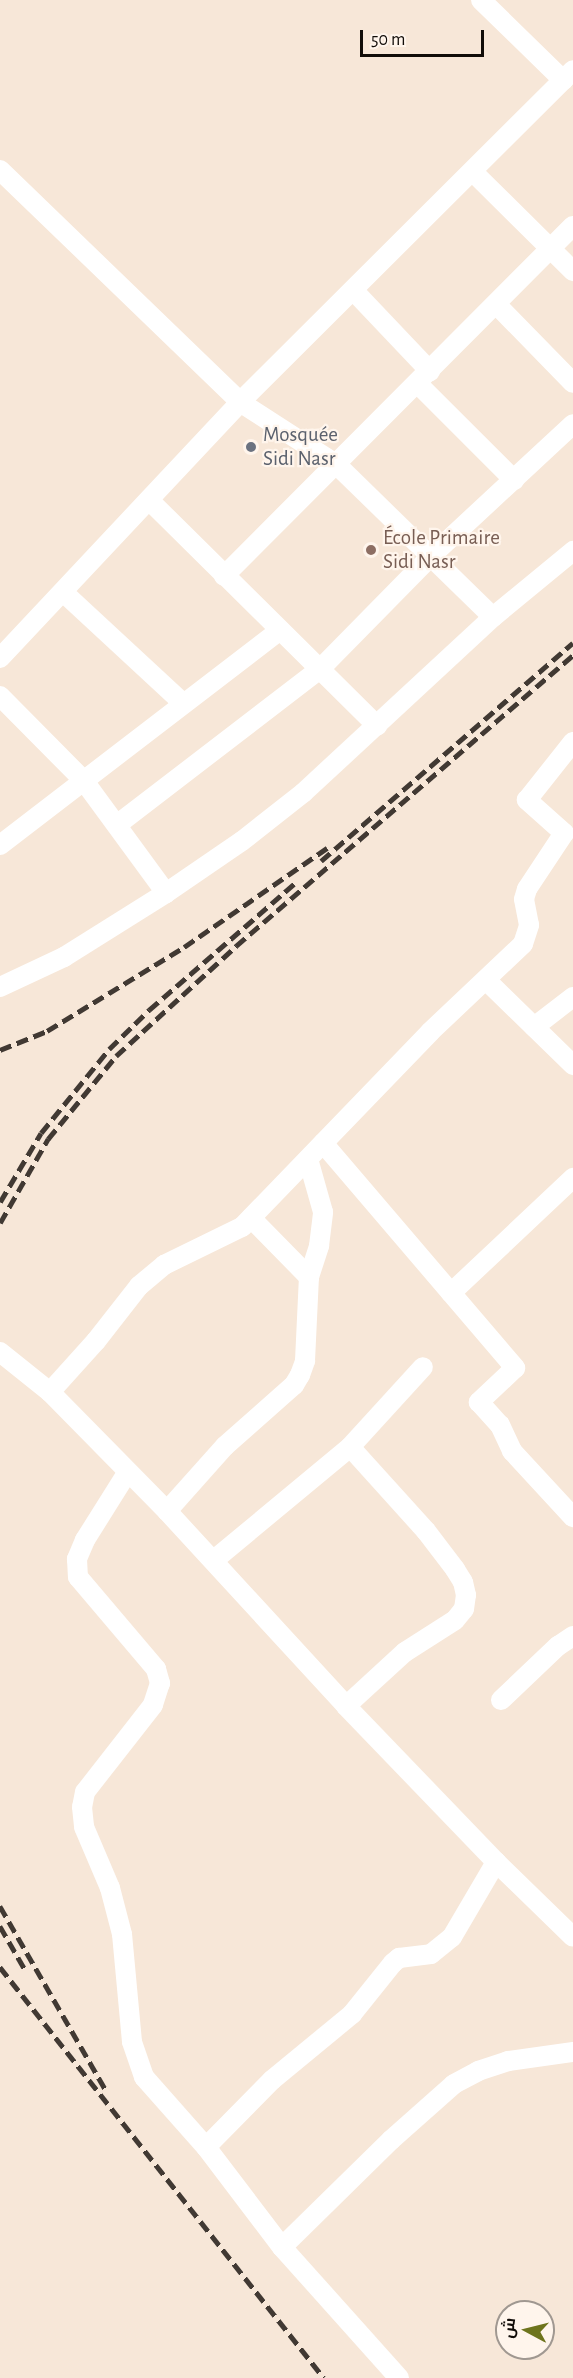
<!DOCTYPE html>
<meta charset="utf-8">
<style>
body{margin:0}
#map{position:relative;width:573px;height:2378px;overflow:hidden;background:#f7e7d8;font-family:"Alegreya Sans",Cairo,sans-serif}
div>[style]{position:absolute}
[style*='--x']{left:calc(var(--x)*1px);top:calc(var(--y)*1px);width:calc(var(--w)*1px);rotate:calc(var(--a)*1deg)}
.minor>*{height:20px;margin:-10px;padding:0 10px;transform-origin:10px;border-radius:10px;background:#fff}
.rail>*{height:4.5px;margin-top:-2.25px;transform-origin:0;background:repeating-linear-gradient(90deg,#413933 0 12px,transparent 0 18px)}
.dots>*{width:16px;height:16px;translate:-50% -50%;box-sizing:border-box;border:3px solid #fff5ec;border-radius:50%}
span{translate:-50% -50%;white-space:nowrap;text-align:center;line-height:1.15;-webkit-text-stroke:4.5px #fff5ec;paint-order:stroke}
.worship-label{font-size:21px;color:#5b616d}
.left{translate:0 -50%;text-align:left}
.education-label{font-size:21px;color:#785e54}
.north{position:absolute;left:495px;top:2300px;width:60px;height:60px;box-sizing:border-box;background:#fff5ec;border:2px solid #a09891;border-radius:50%;rotate:277deg;font-size:16px;font-weight:700;line-height:24px;text-align:center;color:#110c08}
.north::after{content:'';display:block;margin:auto;width:21px;height:27px;background:#6e741c;clip-path:polygon(50% 0,100% 100%,50% 72%,0 100%)}
.scale{position:absolute;left:360px;top:30px;width:124px;height:27px;box-sizing:border-box;border:3px solid #110c08;border-top:0;padding-left:8px;font-size:18px;line-height:21px;white-space:nowrap;color:#110c08;-webkit-text-stroke:4px #fff5ec;paint-order:stroke}
</style>
<div id="map">
<div class="minor">
<div style="--x:481;--y:0;--w:115;--a:44.3"></div>
<div style="--x:0;--y:170;--w:334;--a:44"></div>
<div style="--x:240;--y:402;--w:114;--a:32.9"></div>
<div style="--x:336;--y:464;--w:219;--a:44.3"></div>
<div style="--x:473;--y:172;--w:141;--a:44.7"></div>
<div style="--x:353;--y:290;--w:112;--a:46.5"></div>
<div style="--x:496;--y:304;--w:110;--a:45.7"></div>
<div style="--x:418;--y:384;--w:136;--a:45"></div>
<div style="--x:149;--y:500;--w:321;--a:44.7"></div>
<div style="--x:224;--y:576;--w:494;--a:-45.1"></div>
<div style="--x:63;--y:592;--w:163;--a:42.8"></div>
<div style="--x:0;--y:658;--w:351;--a:-46.8"></div>
<div style="--x:240;--y:402;--w:470;--a:-44.9"></div>
<div style="--x:0;--y:696;--w:120;--a:45.3"></div>
<div style="--x:84;--y:781;--w:139;--a:53.8"></div>
<div style="--x:118;--y:824;--w:256;--a:-37.5"></div>
<div style="--x:321;--y:668;--w:156;--a:-45.5"></div>
<div style="--x:430;--y:557;--w:195;--a:-42.9"></div>
<div style="--x:0;--y:845;--w:353;--a:-37.5"></div>
<div style="--x:486;--y:980;--w:122;--a:44.3"></div>
<div style="--x:0;--y:987;--w:71;--a:-25.1"></div>
<div style="--x:64;--y:957;--w:120;--a:-32.1"></div>
<div style="--x:166;--y:893;--w:92;--a:-34.4"></div>
<div style="--x:242;--y:841;--w:78;--a:-38.2"></div>
<div style="--x:303;--y:793;--w:259;--a:-42.8"></div>
<div style="--x:493;--y:617;--w:104;--a:-39.5"></div>
<div style="--x:534;--y:1027;--w:49;--a:-37.6"></div>
<div style="--x:323;--y:1143;--w:296;--a:49.5"></div>
<div style="--x:515;--y:1368;--w:50;--a:136.6"></div>
<div style="--x:479;--y:1402;--w:31;--a:48"></div>
<div style="--x:500;--y:1425;--w:29;--a:65"></div>
<div style="--x:512;--y:1451;--w:90;--a:47.3"></div>
<div style="--x:251;--y:1218;--w:83;--a:45.5"></div>
<div style="--x:451;--y:1293;--w:168;--a:-43.3"></div>
<div style="--x:0;--y:1352;--w:64;--a:38.7"></div>
<div style="--x:50;--y:1392;--w:167;--a:45.5"></div>
<div style="--x:167;--y:1511;--w:265;--a:47.4"></div>
<div style="--x:346;--y:1706;--w:216;--a:46.1"></div>
<div style="--x:496;--y:1862;--w:107;--a:44.2"></div>
<div style="--x:50;--y:1392;--w:69;--a:-48"></div>
<div style="--x:96;--y:1341;--w:70;--a:-52"></div>
<div style="--x:139;--y:1286;--w:33;--a:-40"></div>
<div style="--x:164;--y:1265;--w:87;--a:-26"></div>
<div style="--x:242;--y:1227;--w:271;--a:-46"></div>
<div style="--x:430;--y:1032;--w:128;--a:-43.4"></div>
<div style="--x:523;--y:944;--w:20;--a:-72"></div>
<div style="--x:529;--y:925;--w:26;--a:-101"></div>
<div style="--x:524;--y:899;--w:10;--a:-73"></div>
<div style="--x:527;--y:889;--w:67;--a:-56.5"></div>
<div style="--x:564;--y:833;--w:50;--a:-138.3"></div>
<div style="--x:527;--y:800;--w:74;--a:-51.6"></div>
<div style="--x:127;--y:1473;--w:79;--a:122.1"></div>
<div style="--x:85;--y:1540;--w:21;--a:113"></div>
<div style="--x:77;--y:1559;--w:18;--a:87"></div>
<div style="--x:78;--y:1577;--w:121;--a:49.7"></div>
<div style="--x:156;--y:1669;--w:15;--a:74"></div>
<div style="--x:160;--y:1683;--w:23;--a:108"></div>
<div style="--x:153;--y:1705;--w:110;--a:128"></div>
<div style="--x:85;--y:1792;--w:15;--a:101"></div>
<div style="--x:82;--y:1807;--w:20;--a:84"></div>
<div style="--x:84;--y:1827;--w:66;--a:66.9"></div>
<div style="--x:110;--y:1888;--w:48;--a:75.4"></div>
<div style="--x:122;--y:1934;--w:108;--a:84.7"></div>
<div style="--x:132;--y:2042;--w:37;--a:71"></div>
<div style="--x:144;--y:2077;--w:94;--a:48.5"></div>
<div style="--x:206;--y:2147;--w:126;--a:52.8"></div>
<div style="--x:167;--y:1511;--w:87;--a:-48.3"></div>
<div style="--x:225;--y:1446;--w:92;--a:-41.5"></div>
<div style="--x:294;--y:1385;--w:12;--a:-59"></div>
<div style="--x:300;--y:1375;--w:15;--a:-70"></div>
<div style="--x:305;--y:1361;--w:84;--a:-87.3"></div>
<div style="--x:309;--y:1277;--w:33;--a:-72"></div>
<div style="--x:319;--y:1246;--w:34;--a:-83"></div>
<div style="--x:323;--y:1212;--w:55;--a:-105.8"></div>
<div style="--x:214;--y:1560;--w:177;--a:-39.7"></div>
<div style="--x:350;--y:1447;--w:108;--a:-47.6"></div>
<div style="--x:501;--y:1700;--w:79;--a:-43.5"></div>
<div style="--x:558;--y:1646;--w:18;--a:-34"></div>
<div style="--x:346;--y:1706;--w:80;--a:-42.5"></div>
<div style="--x:405;--y:1652;--w:59;--a:-32.6"></div>
<div style="--x:455;--y:1620;--w:14;--a:-51"></div>
<div style="--x:464;--y:1609;--w:14;--a:-82"></div>
<div style="--x:466;--y:1595;--w:13;--a:-103"></div>
<div style="--x:463;--y:1582;--w:15;--a:-122"></div>
<div style="--x:455;--y:1569;--w:48;--a:-127.3"></div>
<div style="--x:426;--y:1531;--w:113;--a:-132.1"></div>
<div style="--x:206;--y:2147;--w:94;--a:-45.4"></div>
<div style="--x:272;--y:2080;--w:104;--a:-39.5"></div>
<div style="--x:352;--y:2014;--w:65;--a:-51.2"></div>
<div style="--x:393;--y:1963;--w:8;--a:-40"></div>
<div style="--x:399;--y:1958;--w:32;--a:-7"></div>
<div style="--x:431;--y:1954;--w:27;--a:-39"></div>
<div style="--x:452;--y:1937;--w:87;--a:-59.6"></div>
<div style="--x:399;--y:2378;--w:176;--a:-131.8"></div>
<div style="--x:282;--y:2247;--w:153;--a:-44.5"></div>
<div style="--x:391;--y:2140;--w:84;--a:-41.6"></div>
<div style="--x:454;--y:2084;--w:27;--a:-28"></div>
<div style="--x:478;--y:2071;--w:32;--a:-18"></div>
<div style="--x:508;--y:2061;--w:66;--a:-7.9"></div>
</div>
<div class="rail">
<div style="--x:321;--y:861;--w:333;--a:-40.9"></div>
<div style="--x:0;--y:1050;--w:51;--a:-22"></div>
<div style="--x:47;--y:1031;--w:161;--a:-31.5"></div>
<div style="--x:184;--y:947;--w:174;--a:-34.7"></div>
<div style="--x:0;--y:1202;--w:80;--a:-59.3"></div>
<div style="--x:41;--y:1133;--w:108;--a:-51"></div>
<div style="--x:109;--y:1049;--w:56;--a:-44.3"></div>
<div style="--x:149;--y:1010;--w:192;--a:-41"></div>
<div style="--x:0;--y:1223;--w:97;--a:-60.3"></div>
<div style="--x:48;--y:1139;--w:107;--a:-50.7"></div>
<div style="--x:116;--y:1056;--w:163;--a:-42.5"></div>
<div style="--x:236;--y:946;--w:445;--a:-40.8"></div>
<div style="--x:0;--y:1906;--w:215;--a:60.1"></div>
<div style="--x:0;--y:1926;--w:52;--a:60"></div>
<div style="--x:0;--y:1967;--w:523;--a:51.75"></div>
</div>
<div class="dots">
<div style="left:251px;top:447px;background:#6b7280"></div>
<div style="left:371px;top:550px;background:#8d6e63"></div>
</div>
<div class="worship-label">
<span class="left" style="left:263px;top:447px">Mosquée<br>Sidi Nasr</span>
</div>
<div class="education-label">
<span class="left" style="left:383px;top:550px">École Primaire<br>Sidi Nasr</span>
</div>
<div class="north">ش</div>
<div class="scale">50 m</div>
</div>
